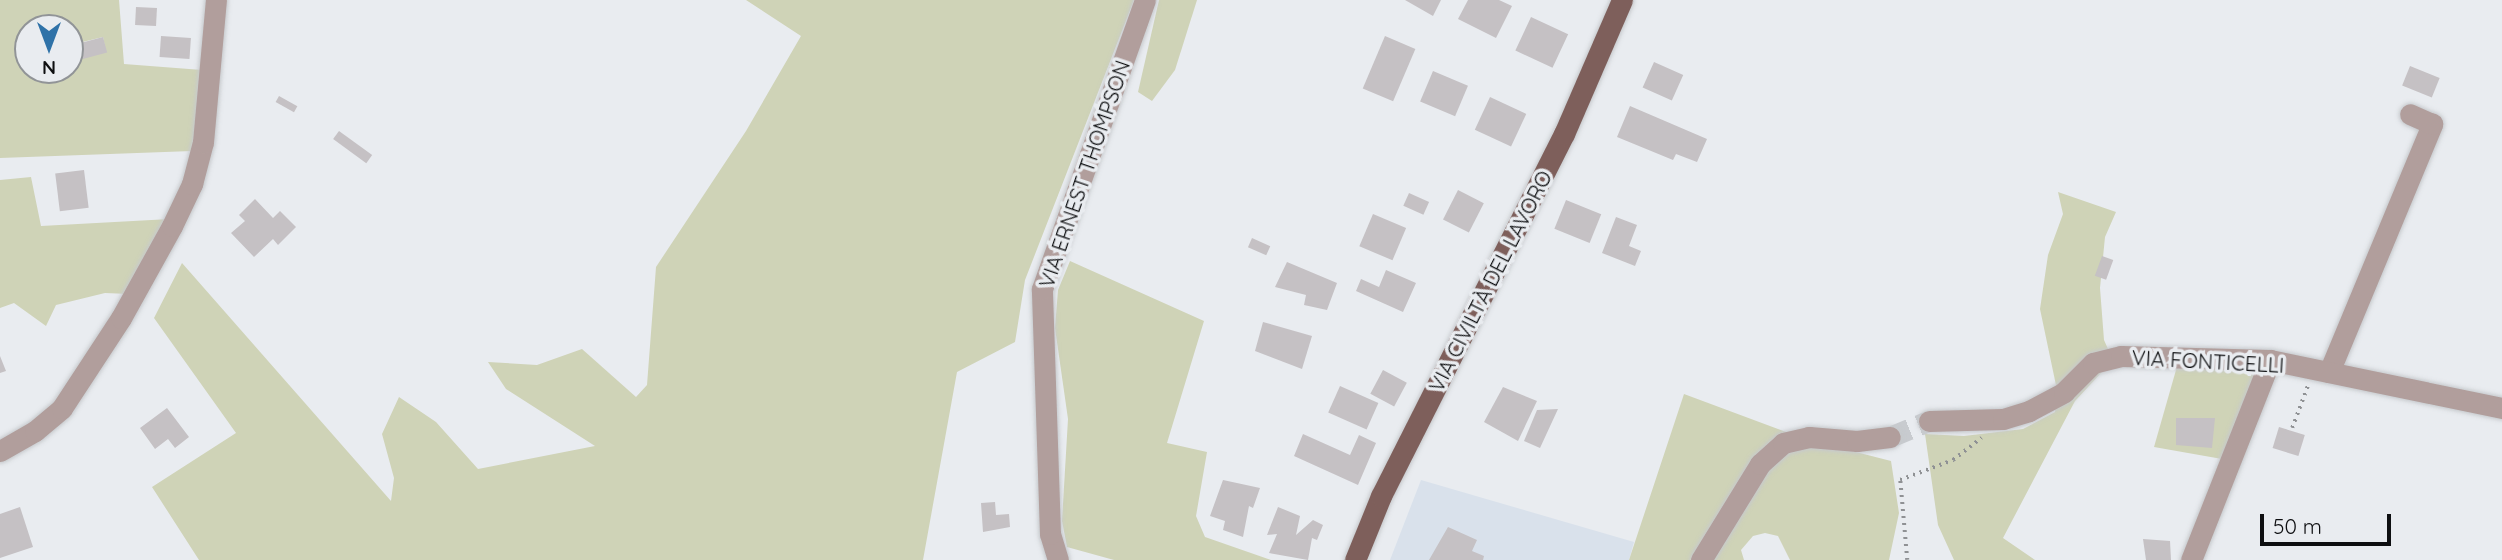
<!DOCTYPE html>
<meta charset="utf-8">
<style>
body{margin:0}
#map{position:relative;width:2502px;height:560px;overflow:hidden;background:#e9ecf0;font-family:Quicksand,sans-serif}
div>[style]{position:absolute}
[style*='--x']{left:calc(var(--x)*1px);top:calc(var(--y)*1px);width:calc(var(--w)*1px);rotate:calc(var(--a)*1deg)}
.built>*{inset:0;background:#d9e1eb}
.green>*{inset:0;background:#cfd3b7}
.building>*{inset:0;background:#c5c1c4;transform-origin:0 0}
.minor-tunnel>*{height:21px;margin-top:-10.5px;transform-origin:0;background:repeating-linear-gradient(90deg,#c8cbcf 0 21px,transparent 0 31px)}
.path>*{height:3.5px;margin-top:-1.75px;transform-origin:0;background:repeating-linear-gradient(90deg,#8f9194 0 2px,transparent 0 7px)}
.roads{filter:drop-shadow(0 0 2px #c6c9cc) drop-shadow(0 0 2px #c6c9cc)}
.minor>*{height:21px;margin:-10.5px;padding:0 10.5px;transform-origin:10.5px;border-radius:10.5px;background:#b19e9c}
.major>*{height:21px;margin:-10.5px;padding:0 10.5px;transform-origin:10.5px;border-radius:10.5px;background:#7e5f5b}
span{translate:-50% -50%;white-space:nowrap;text-align:center;line-height:1.15;-webkit-text-stroke:7px #e9ecf0;paint-order:stroke}
.street-label{font-size:21px;color:#0e0f11}
.north{position:absolute;left:14px;top:14px;width:70px;height:70px;box-sizing:border-box;background:#e9ecf0;border:2px solid #919497;border-radius:50%;rotate:180deg;font-size:19px;font-weight:700;line-height:28px;text-align:center;color:#0e0f11}
.north::after{content:'';display:block;margin:auto;width:24px;height:32px;background:#2f72a8;clip-path:polygon(50% 0,100% 100%,50% 72%,0 100%)}
.scale{position:absolute;left:2260px;top:514px;width:131px;height:32px;box-sizing:border-box;border:4px solid #0e0f11;border-top:0;padding-left:9px;font-size:21px;line-height:24px;white-space:nowrap;color:#0e0f11;-webkit-text-stroke:5px #e9ecf0;paint-order:stroke}
</style>
<div id="map">
<div class="built">
<div style="clip-path:polygon(1421px 480px,1634px 542px,1629px 560px,1390px 560px)"></div>
</div>
<div class="green">
<div style="clip-path:polygon(evenodd,0 0,119px 0,124px 64px,202px 70px,192px 151px,0 158px,0 0,28px 28px,70px 28px,70px 70px,28px 70px,28px 28px,0 0,103px 37px,106px 52px,76px 58px,74px 44px,103px 37px)"></div>
<div style="clip-path:polygon(746px 0,1134px 0,1025px 280px,1015px 342px,957px 372px,923px 560px,199px 560px,152px 487px,236px 433px,154px 318px,182px 263px,391px 501px,394px 478px,382px 434px,399px 397px,436px 422px,478px 469px,595px 446px,506px 389px,488px 362px,537px 365px,582px 349px,636px 397px,647px 385px,656px 267px,746px 131px,801px 36px)"></div>
<div style="clip-path:polygon(1159px 0,1197px 0,1175px 70px,1152px 101px,1138px 92px)"></div>
<div style="clip-path:polygon(31px 177px,41px 226px,170px 219px,129px 294px,105px 293px,56px 305px,46px 326px,14px 303px,0 308px,0 180px)"></div>
<div style="clip-path:polygon(2058px 192px,2116px 212px,2105px 237px,2100px 288px,2104px 340px,2113px 360px,2075px 401px,2003px 538px,2035px 560px,1954px 560px,1938px 525px,1925px 434px,1964px 436px,2023px 429px,2055px 412px,2057px 390px,2040px 309px,2048px 255px,2063px 214px)"></div>
<div style="clip-path:polygon(1070px 261px,1204px 321px,1167px 443px,1207px 452px,1196px 516px,1205px 537px,1271px 560px,1114px 560px,1067px 547px,1062px 521px,1068px 419px,1055px 328px,1058px 290px)"></div>
<div style="clip-path:polygon(2178px 363px,2258px 366px,2222px 459px,2154px 447px)"></div>
<div style="clip-path:polygon(1684px 394px,1805px 439px,1891px 461px,1899px 513px,1889px 560px,1790px 560px,1778px 536px,1765px 533px,1753px 536px,1741px 550px,1744px 560px,1629px 560px)"></div>
</div>
<div class="building">
<div style="clip-path:polygon(1405px 0,1441px 0,1433px 16px)"></div>
<div style="clip-path:polygon(1468px 0,1499px 0,1512px 6px,1496px 38px,1458px 19px)"></div>
<div style="left:136px;top:7px;width:21px;height:18px;rotate:3deg"></div>
<div style="left:1531px;top:17px;width:41px;height:37px;rotate:25deg"></div>
<div style="left:161px;top:36px;width:30px;height:21px;rotate:4deg"></div>
<div style="left:1385px;top:36px;width:33px;height:57px;rotate:23deg"></div>
<div style="left:103px;top:37px;width:16px;height:31px;rotate:75deg"></div>
<div style="left:1654px;top:62px;width:32px;height:28px;rotate:24deg"></div>
<div style="left:2410px;top:66px;width:32px;height:21px;rotate:22deg"></div>
<div style="left:1433px;top:71px;width:38px;height:33px;rotate:23deg"></div>
<div style="left:279px;top:96px;width:21px;height:7px;rotate:29deg"></div>
<div style="left:1490px;top:97px;width:40px;height:36px;rotate:25deg"></div>
<div style="clip-path:polygon(1630px 106px,1707px 139px,1697px 162px,1676px 154px,1673px 160px,1617px 137px)"></div>
<div style="left:339px;top:131px;width:41px;height:10px;rotate:36deg"></div>
<div style="left:84px;top:170px;width:38px;height:29px;rotate:83deg"></div>
<div style="left:1458px;top:190px;width:29px;height:33px;rotate:27deg"></div>
<div style="left:1409px;top:193px;width:22px;height:14px;rotate:24deg"></div>
<div style="clip-path:polygon(255px 199px,273px 218px,280px 211px,296px 227px,278px 245px,273px 239px,254px 257px,231px 233px,245px 221px,239px 215px)"></div>
<div style="left:1566px;top:200px;width:38px;height:31px;rotate:22deg"></div>
<div style="left:1373px;top:214px;width:36px;height:35px;rotate:23deg"></div>
<div style="clip-path:polygon(1616px 217px,1637px 225px,1629px 246px,1641px 251px,1635px 266px,1602px 253px)"></div>
<div style="left:1252px;top:238px;width:20px;height:10px;rotate:24deg"></div>
<div style="left:2102px;top:256px;width:12px;height:21px;rotate:20deg"></div>
<div style="clip-path:polygon(1287px 262px,1337px 283px,1327px 310px,1304px 305px,1306px 295px,1275px 287px)"></div>
<div style="clip-path:polygon(1386px 270px,1416px 283px,1403px 312px,1356px 291px,1361px 279px,1379px 287px)"></div>
<div style="clip-path:polygon(1263px 322px,1312px 336px,1302px 369px,1255px 351px)"></div>
<div style="clip-path:polygon(0 356px,6px 371px,0 373px)"></div>
<div style="left:1383px;top:370px;width:27px;height:27px;rotate:28deg"></div>
<div style="left:1340px;top:386px;width:42px;height:29px;rotate:24deg"></div>
<div style="clip-path:polygon(1503px 387px,1537px 401px,1518px 441px,1484px 422px)"></div>
<div style="clip-path:polygon(167px 408px,189px 437px,175px 448px,168px 439px,155px 449px,140px 428px)"></div>
<div style="clip-path:polygon(1558px 409px,1540px 448px,1524px 441px,1537px 410px)"></div>
<div style="clip-path:polygon(2176px 418px,2215px 418px,2212px 448px,2176px 445px)"></div>
<div style="left:2279px;top:427px;width:27px;height:22px;rotate:17deg"></div>
<div style="clip-path:polygon(1303px 434px,1350px 455px,1359px 435px,1376px 443px,1358px 485px,1294px 456px)"></div>
<div style="clip-path:polygon(1223px 480px,1260px 488px,1253px 508px,1249px 506px,1243px 537px,1223px 530px,1225px 521px,1210px 516px)"></div>
<div style="clip-path:polygon(995px 502px,996px 515px,1009px 514px,1010px 527px,983px 532px,981px 503px)"></div>
<div style="clip-path:polygon(20px 507px,33px 547px,0 558px,0 514px)"></div>
<div style="clip-path:polygon(1278px 507px,1300px 516px,1296px 535px,1313px 520px,1323px 525px,1317px 540px,1312px 538px,1308px 560px,1269px 553px,1277px 534px,1267px 535px)"></div>
<div style="clip-path:polygon(1448px 527px,1477px 540px,1472px 551px,1484px 556px,1483px 560px,1429px 560px)"></div>
<div style="clip-path:polygon(2143px 539px,2170px 541px,2171px 560px,2146px 560px)"></div>
</div>
<div class="minor-tunnel">
<div style="--x:1890;--y:437;--w:42;--a:-22.3"></div>
</div>
<div class="path">
<div style="--x:2292;--y:428;--w:46;--a:-69.6"></div>
<div style="--x:1907;--y:560;--w:80;--a:-95"></div>
<div style="--x:1900;--y:480;--w:57;--a:-20.7"></div>
<div style="--x:1953;--y:460;--w:36;--a:-38"></div>
</div>
<div class="roads">
<div class="minor">
<div style="--x:2329;--y:372;--w:269;--a:-67.4"></div>
<div style="--x:2432;--y:124;--w:24;--a:-156"></div>
<div style="--x:1929;--y:421;--w:74;--a:-1.5"></div>
<div style="--x:2003;--y:419;--w:27;--a:-17"></div>
<div style="--x:2029;--y:411;--w:40;--a:-28"></div>
<div style="--x:2064;--y:392;--w:41;--a:-45"></div>
<div style="--x:2093;--y:363;--w:29;--a:-14"></div>
<div style="--x:2121;--y:356;--w:149;--a:1.5"></div>
<div style="--x:2270;--y:360;--w:237;--a:11.7"></div>
<div style="--x:0;--y:451;--w:40;--a:-29.7"></div>
<div style="--x:35;--y:431;--w:35;--a:-40"></div>
<div style="--x:62;--y:408;--w:108;--a:-56.8"></div>
<div style="--x:121;--y:318;--w:105;--a:-61"></div>
<div style="--x:172;--y:226;--w:47;--a:-64.5"></div>
<div style="--x:192;--y:184;--w:43;--a:-75.3"></div>
<div style="--x:203;--y:142;--w:143;--a:-84.8"></div>
<div style="--x:1058;--y:560;--w:27;--a:-107"></div>
<div style="--x:1050;--y:534;--w:245;--a:-91.9"></div>
<div style="--x:1042;--y:289;--w:307;--a:-70.4"></div>
<div style="--x:1701;--y:560;--w:113;--a:-58.4"></div>
<div style="--x:1760;--y:464;--w:31;--a:-42"></div>
<div style="--x:1783;--y:443;--w:27;--a:-13"></div>
<div style="--x:1809;--y:437;--w:48;--a:4.8"></div>
<div style="--x:1857;--y:441;--w:33;--a:-7"></div>
<div style="--x:2191;--y:560;--w:215;--a:-68.4"></div>
</div>
<div class="major">
<div style="--x:1355;--y:560;--w:69;--a:-67.9"></div>
<div style="--x:1381;--y:496;--w:406;--a:-63.2"></div>
<div style="--x:1564;--y:134;--w:146;--a:-66.6"></div>
</div>
</div>
<div class="street-label">
<span style="left:1084px;top:174px;rotate:-71deg">VIA ERNEST THOMPSON</span>
<span style="left:1490px;top:281px;rotate:-63deg">VIA CIVILTÀ DEL LAVORO</span>
<span style="left:2208px;top:361px;rotate:3deg">VIA FONTICELLI</span>
</div>
<div class="north">N</div>
<div class="scale">50 m</div>
</div>
